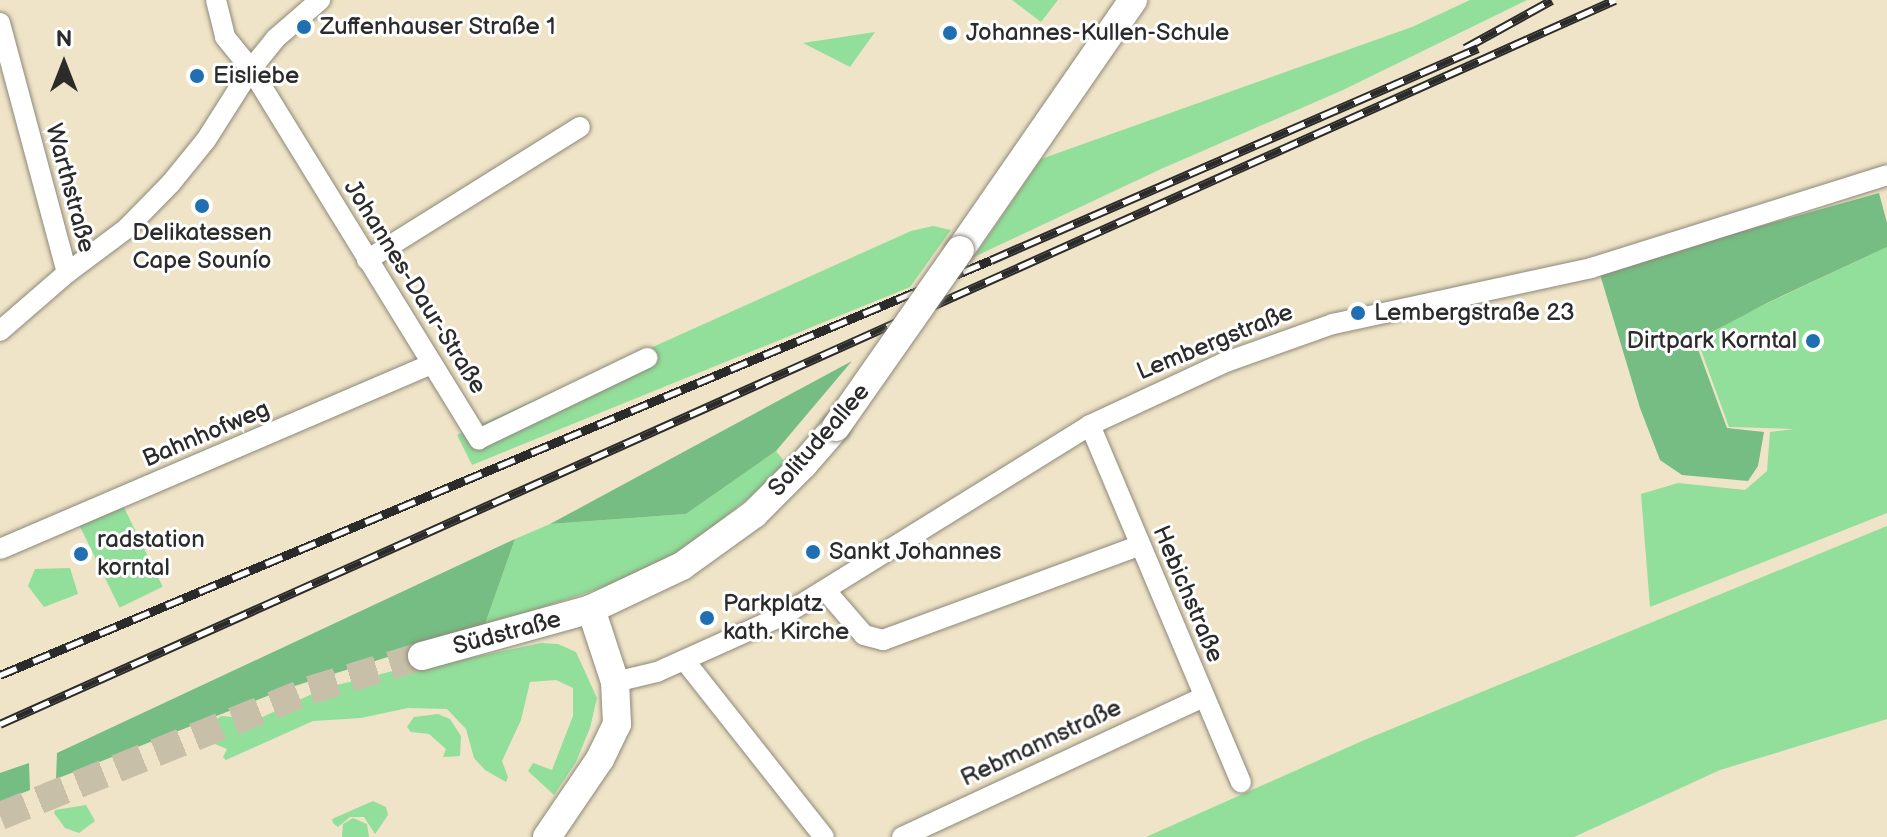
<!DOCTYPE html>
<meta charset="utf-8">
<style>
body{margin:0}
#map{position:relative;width:1887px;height:837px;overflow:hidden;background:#efe4c7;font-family:"Balsamiq Sans",sans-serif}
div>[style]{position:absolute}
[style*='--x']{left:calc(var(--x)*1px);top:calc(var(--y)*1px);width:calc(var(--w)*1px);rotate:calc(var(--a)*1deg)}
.green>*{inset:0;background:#92de9b;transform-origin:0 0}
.forest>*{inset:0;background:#75bd83}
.secondary-tunnel>*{height:28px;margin-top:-14px;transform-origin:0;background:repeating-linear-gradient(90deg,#c8bfa8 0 28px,transparent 0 42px)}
.roads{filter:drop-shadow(0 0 2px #8d8879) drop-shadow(0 0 2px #8d8879)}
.street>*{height:20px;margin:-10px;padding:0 10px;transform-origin:10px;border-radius:10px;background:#fff}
.secondary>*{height:28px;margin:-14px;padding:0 14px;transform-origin:14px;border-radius:14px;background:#fff}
.rail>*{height:9px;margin-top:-4.5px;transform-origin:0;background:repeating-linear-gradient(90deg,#fff 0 18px,#2b2b2b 0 36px);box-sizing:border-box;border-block:2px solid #2b2b2b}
.bridges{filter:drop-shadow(0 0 2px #8d8879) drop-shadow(0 0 2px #8d8879)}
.secondary-bridge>*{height:28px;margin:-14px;padding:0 14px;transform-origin:14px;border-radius:14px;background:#fff}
.dots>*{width:22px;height:22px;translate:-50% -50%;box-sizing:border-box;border:4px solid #fff;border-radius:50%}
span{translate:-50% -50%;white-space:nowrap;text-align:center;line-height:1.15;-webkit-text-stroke:6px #fff;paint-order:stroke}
.poi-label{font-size:24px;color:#2b2b2b}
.left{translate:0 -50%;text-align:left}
.right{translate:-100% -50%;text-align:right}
.street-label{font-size:24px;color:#2b2b2b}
.north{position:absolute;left:24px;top:24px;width:80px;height:80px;-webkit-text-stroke:6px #fff;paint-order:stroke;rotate:0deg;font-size:22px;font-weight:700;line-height:32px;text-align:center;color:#2b2b2b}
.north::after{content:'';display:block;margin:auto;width:28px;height:36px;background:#2b2b2b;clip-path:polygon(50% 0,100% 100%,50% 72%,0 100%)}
</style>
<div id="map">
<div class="green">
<div style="clip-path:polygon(1012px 0,1058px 0,1041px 22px)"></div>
<div style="clip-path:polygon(1470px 0,1527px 0,1343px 90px,1161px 169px,974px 257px,1041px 159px,1412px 27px)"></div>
<div style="clip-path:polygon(875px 32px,850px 67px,803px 43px)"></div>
<div style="clip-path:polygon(933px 226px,951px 230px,910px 287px,472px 465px,457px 435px,911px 231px)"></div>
<div style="clip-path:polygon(1887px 247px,1887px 513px,1650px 607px,1641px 494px,1678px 483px,1745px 490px,1767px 471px,1770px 432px,1794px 429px,1729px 427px,1698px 342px,1734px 319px)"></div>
<div style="clip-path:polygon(776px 451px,788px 466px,688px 547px,616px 583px,484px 627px,515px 539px,550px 524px,686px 514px)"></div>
<div style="left:118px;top:495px;width:102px;height:48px;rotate:64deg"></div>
<div style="clip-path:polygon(1887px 526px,1887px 719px,1720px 770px,1574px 837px,1146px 837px,1362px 741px)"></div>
<div style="clip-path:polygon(70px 568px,78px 594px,44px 607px,28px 586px,35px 569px)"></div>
<div style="clip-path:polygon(541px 643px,558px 644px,576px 652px,597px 698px,590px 728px,576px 762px,554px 795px,528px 771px,533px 763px,552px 770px,573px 716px,573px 688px,556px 680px,530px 682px,521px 720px,502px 761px,508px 777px,506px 782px,485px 770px,474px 758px,466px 729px,447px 709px,408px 708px,361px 718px,313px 721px,226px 760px,223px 757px,227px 749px,215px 744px,210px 733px,213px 722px,221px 716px,235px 717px,243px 726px,325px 688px,409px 667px,424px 668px)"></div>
<div style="clip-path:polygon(438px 714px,450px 719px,461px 736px,460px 756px,443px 757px,446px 749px,429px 734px,411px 732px,407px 727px,414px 717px)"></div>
<div style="clip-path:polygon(373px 801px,386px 807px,388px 815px,375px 834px,364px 817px,350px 817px,338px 827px,333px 823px,332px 819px)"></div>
<div style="clip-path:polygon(86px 805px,95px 821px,79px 833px,65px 828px,54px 813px,55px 810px)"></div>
<div style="clip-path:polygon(353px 818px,367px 824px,369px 837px,342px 837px,343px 824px)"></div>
</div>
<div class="forest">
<div style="clip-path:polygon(1879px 193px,1887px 223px,1887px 247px,1767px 303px,1695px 341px,1727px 428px,1764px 432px,1758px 466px,1748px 481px,1682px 475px,1660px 460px,1640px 408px,1599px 271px)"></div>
<div style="clip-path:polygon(852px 361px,776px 451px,686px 514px,550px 524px)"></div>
<div style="clip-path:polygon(515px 539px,484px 627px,285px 689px,56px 779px,57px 753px)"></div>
<div style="clip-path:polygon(29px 763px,30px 790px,0 802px,0 773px)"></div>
</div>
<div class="secondary-tunnel">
<div style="--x:0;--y:816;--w:335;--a:-22.1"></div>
<div style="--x:310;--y:690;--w:117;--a:-16.9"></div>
</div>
<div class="roads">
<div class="street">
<div style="--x:216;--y:0;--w:38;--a:76"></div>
<div style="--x:225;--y:37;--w:41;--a:50.9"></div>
<div style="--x:251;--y:69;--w:435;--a:58.4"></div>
<div style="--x:479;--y:439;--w:187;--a:-25.7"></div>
<div style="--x:0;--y:23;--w:259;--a:75"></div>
<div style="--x:367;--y:260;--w:251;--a:-32"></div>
<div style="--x:0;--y:331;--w:89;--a:-40.9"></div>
<div style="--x:67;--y:273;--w:74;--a:-36.7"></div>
<div style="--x:126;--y:229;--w:64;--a:-45.6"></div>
<div style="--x:171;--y:183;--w:55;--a:-50.9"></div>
<div style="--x:206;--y:140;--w:84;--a:-57.6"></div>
<div style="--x:251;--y:69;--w:38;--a:-51"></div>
<div style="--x:275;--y:39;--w:60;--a:-40.9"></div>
<div style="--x:1090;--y:425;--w:388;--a:67.1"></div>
<div style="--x:0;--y:549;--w:470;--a:-23.2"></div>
<div style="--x:826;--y:591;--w:58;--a:49.2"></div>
<div style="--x:864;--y:635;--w:20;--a:15"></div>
<div style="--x:883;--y:640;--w:273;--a:-20.2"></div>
<div style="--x:685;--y:661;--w:224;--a:51.7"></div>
<div style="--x:615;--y:682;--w:43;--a:-13.4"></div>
<div style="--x:657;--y:672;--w:139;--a:-24.2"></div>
<div style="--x:784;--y:615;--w:360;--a:-31.8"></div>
<div style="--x:1090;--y:425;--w:150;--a:-24.9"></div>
<div style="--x:1226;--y:362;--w:114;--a:-19.6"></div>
<div style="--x:1333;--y:324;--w:264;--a:-12.2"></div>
<div style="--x:1591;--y:268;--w:310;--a:-17.4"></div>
<div style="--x:902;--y:837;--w:332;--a:-24.9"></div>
</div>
<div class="secondary">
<div style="--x:960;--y:250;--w:304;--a:-55.3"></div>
<div style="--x:422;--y:656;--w:175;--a:-15.5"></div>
<div style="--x:591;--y:609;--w:101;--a:-25.3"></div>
<div style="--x:682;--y:566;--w:89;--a:-35.8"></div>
<div style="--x:754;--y:514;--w:69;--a:-45"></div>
<div style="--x:803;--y:465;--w:50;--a:-49"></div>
<div style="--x:547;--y:837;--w:94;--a:-55.8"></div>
<div style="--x:600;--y:759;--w:39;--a:-64"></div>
<div style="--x:617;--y:724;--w:42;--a:-92.7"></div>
<div style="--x:615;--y:682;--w:77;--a:-108.2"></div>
</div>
</div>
<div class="rail">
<div style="--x:1465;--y:48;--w:99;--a:-28.9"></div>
<div style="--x:0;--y:675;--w:1074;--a:-22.72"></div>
<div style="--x:991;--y:260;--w:531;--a:-23.52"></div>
<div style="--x:0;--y:724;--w:1770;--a:-24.15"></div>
</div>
<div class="bridges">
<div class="secondary-bridge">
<div style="--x:836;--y:427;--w:216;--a:-55"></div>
</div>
</div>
<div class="dots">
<div style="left:304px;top:27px;background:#1f6fb2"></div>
<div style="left:950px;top:33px;background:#1f6fb2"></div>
<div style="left:197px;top:76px;background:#1f6fb2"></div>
<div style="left:202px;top:206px;background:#1f6fb2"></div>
<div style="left:1358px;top:313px;background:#1f6fb2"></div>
<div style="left:1813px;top:341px;background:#1f6fb2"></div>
<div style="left:813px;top:552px;background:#1f6fb2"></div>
<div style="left:81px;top:554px;background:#1f6fb2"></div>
<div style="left:707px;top:618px;background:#1f6fb2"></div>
</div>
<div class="poi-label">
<span class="left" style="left:320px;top:27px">Zuffenhauser Straße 1</span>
<span class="left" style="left:966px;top:33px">Johannes-Kullen-Schule</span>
<span class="left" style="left:213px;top:76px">Eisliebe</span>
<span style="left:202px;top:247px">Delikatessen<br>Cape Sounío</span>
<span class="left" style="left:1374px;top:313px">Lembergstraße 23</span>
<span class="right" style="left:1797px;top:341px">Dirtpark Korntal</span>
<span class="left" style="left:97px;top:554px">radstation<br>korntal</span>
<span class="left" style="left:829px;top:552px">Sankt Johannes</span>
<span class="left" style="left:723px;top:618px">Parkplatz<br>kath. Kirche</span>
</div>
<div class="street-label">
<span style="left:70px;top:188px;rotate:75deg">Warthstraße</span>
<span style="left:415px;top:287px;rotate:58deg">Johannes-Daur-Straße</span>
<span style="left:1215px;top:342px;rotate:-22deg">Lembergstraße</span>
<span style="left:206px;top:434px;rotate:-23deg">Bahnhofweg</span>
<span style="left:819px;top:440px;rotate:-49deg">Solitudeallee</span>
<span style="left:1188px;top:594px;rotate:67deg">Hebichstraße</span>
<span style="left:507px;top:633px;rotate:-15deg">Südstraße</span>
<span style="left:1041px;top:743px;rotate:-25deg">Rebmannstraße</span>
</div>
<div class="north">N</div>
</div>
